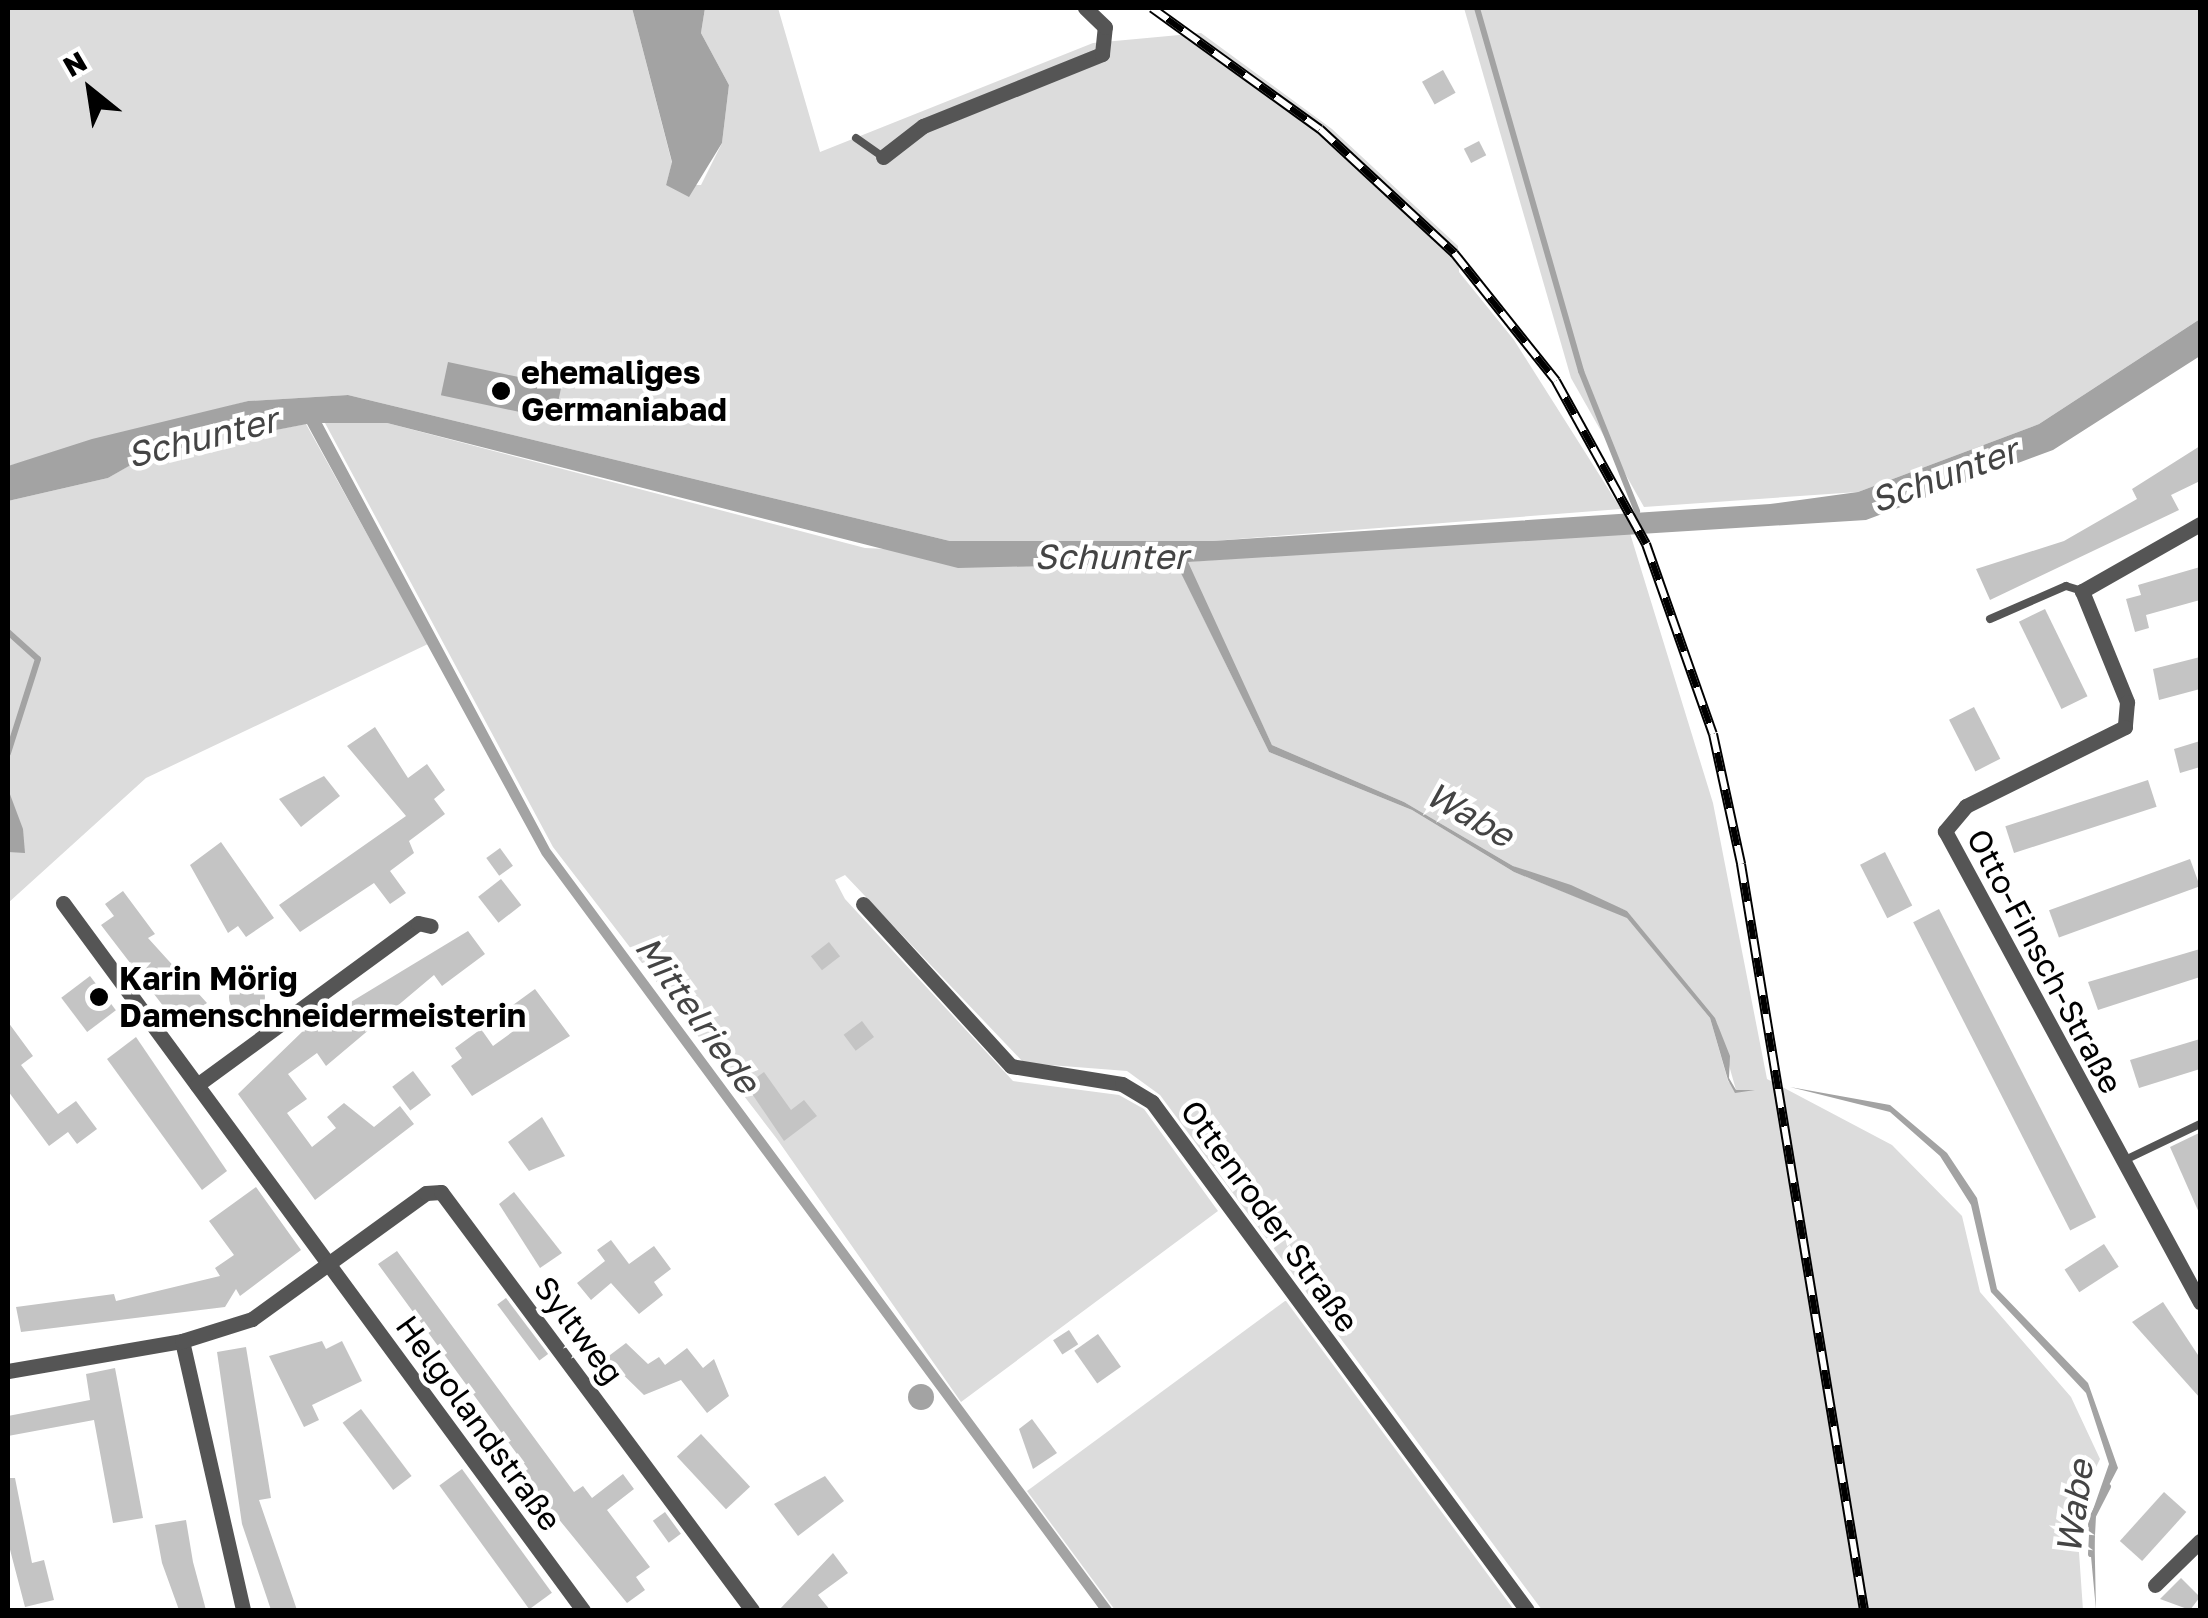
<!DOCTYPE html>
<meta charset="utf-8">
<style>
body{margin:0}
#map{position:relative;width:2208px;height:1618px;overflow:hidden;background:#fff;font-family:"Golos Text",sans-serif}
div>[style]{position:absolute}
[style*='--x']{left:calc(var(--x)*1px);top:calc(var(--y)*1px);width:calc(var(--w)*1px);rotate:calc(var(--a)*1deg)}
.green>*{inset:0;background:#dcdcdc}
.water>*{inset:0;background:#a3a3a3;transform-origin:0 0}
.round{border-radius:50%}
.stream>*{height:6px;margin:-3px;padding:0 3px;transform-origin:3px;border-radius:3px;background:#a3a3a3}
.building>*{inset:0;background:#c4c4c4;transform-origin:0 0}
.lane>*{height:8px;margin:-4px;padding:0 4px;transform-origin:4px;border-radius:4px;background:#555}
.street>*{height:15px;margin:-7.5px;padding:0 7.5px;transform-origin:7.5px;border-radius:7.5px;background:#555}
.rail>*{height:10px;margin-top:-5px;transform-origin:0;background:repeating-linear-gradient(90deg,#fff 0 19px,#000 0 38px);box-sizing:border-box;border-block:2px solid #000}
.dots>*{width:28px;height:28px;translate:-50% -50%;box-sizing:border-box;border:5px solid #fff;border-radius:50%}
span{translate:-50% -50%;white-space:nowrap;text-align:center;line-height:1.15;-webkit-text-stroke:9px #fff;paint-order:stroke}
.poi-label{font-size:32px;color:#000;font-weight:700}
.left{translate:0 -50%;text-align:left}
.street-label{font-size:32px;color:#000}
.water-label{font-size:35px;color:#444;font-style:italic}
.frame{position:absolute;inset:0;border:10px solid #000;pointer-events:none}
.north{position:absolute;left:40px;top:40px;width:100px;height:100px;-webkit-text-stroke:8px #fff;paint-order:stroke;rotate:330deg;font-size:28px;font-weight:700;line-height:40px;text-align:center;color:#000}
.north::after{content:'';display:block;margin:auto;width:35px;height:45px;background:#000;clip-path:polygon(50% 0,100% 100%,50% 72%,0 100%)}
</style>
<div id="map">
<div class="green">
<div style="clip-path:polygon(8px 8px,632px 8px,672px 163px,666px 185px,701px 185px,722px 143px,729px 85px,701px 33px,705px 8px,778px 8px,820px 152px,1093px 43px,1201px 33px,1332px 129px,1458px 246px,1459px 272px,1514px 340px,1621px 509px,1213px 541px,950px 541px,348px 395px,248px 401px,8px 466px)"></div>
<div style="clip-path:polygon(1464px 8px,2200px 8px,2200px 319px,2039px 424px,1858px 492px,1644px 507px,1571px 378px)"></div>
<div style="clip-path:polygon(325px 423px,387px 423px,865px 548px,1176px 562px,1269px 752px,1412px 810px,1514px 872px,1627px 917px,1710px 1018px,1728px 1081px,1736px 1090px,1717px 1023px,1627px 911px,1513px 866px,1404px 802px,1272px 745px,1185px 562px,1629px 530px,1713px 803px,1767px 1079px,1892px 1145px,1962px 1216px,1980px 1292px,2071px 1397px,2100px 1459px,2076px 1509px,2083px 1610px,1542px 1610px,1160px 1095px,1127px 1071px,1024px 1063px,845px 875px,835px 880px,845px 899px,1013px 1081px,1119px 1095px,1144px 1109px,1218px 1211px,961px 1402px,777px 1139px,553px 847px)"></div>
<div style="clip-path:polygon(306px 424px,428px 644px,146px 778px,8px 903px,8px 501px,108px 478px,149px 454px)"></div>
<div style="clip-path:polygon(1285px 1301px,1286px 1301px,1514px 1610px,1115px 1610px,1027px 1491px)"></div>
</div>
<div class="water">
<div style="clip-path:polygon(632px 8px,705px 8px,701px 33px,729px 85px,722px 143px,689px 197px,666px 185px,672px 162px)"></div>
<div style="clip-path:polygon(2200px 319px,2200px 356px,2053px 450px,1866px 520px,1188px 562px,1272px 745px,1404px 802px,1513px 866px,1571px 885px,1627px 911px,1715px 1018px,1730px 1056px,1729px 1078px,1736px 1090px,1755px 1090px,1735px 1093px,1728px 1080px,1710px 1018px,1627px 918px,1514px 872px,1412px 810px,1269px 752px,1176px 563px,958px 568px,387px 423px,322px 423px,550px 849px,1113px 1610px,1100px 1610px,542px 855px,307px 424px,150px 454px,108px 478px,8px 501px,8px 466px,92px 439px,248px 401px,348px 395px,950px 541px,1213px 541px,1770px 504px,1858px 492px,2039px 424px)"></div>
<div style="left:448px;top:362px;width:116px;height:34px;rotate:12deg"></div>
<div style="clip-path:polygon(8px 789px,23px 829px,25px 853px,8px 852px)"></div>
<div style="clip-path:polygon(1790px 1087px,1890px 1105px,1947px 1153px,1977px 1198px,1997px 1289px,2088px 1383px,2118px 1468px,2094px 1514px,2096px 1610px,2088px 1524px,2109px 1464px,2086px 1393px,1991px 1292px,1971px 1205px,1940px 1156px,1890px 1112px)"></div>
<div class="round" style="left:908px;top:1384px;width:26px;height:26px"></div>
</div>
<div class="stream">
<div style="--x:1477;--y:8;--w:378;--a:74"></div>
<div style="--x:1581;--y:371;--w:151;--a:68.2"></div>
<div style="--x:8;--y:632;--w:40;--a:42"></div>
<div style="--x:38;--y:659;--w:99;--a:107.7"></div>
<div style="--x:2091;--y:1554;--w:38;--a:-87"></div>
<div style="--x:2093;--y:1516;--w:33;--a:-63"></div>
</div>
<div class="building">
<div style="left:1443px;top:70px;width:26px;height:24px;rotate:61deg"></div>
<div style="left:1479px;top:141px;width:16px;height:17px;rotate:63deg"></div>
<div style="clip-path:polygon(2200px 446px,2200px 481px,2171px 495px,2179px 510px,1990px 600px,1976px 569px,2064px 541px,2137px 499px,2132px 489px)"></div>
<div style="clip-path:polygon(2200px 567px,2200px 600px,2146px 615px,2149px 628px,2135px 632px,2126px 599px,2141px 595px,2138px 585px)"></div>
<div style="left:2045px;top:609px;width:97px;height:29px;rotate:64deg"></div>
<div style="clip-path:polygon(2200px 657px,2200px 689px,2159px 700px,2153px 669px)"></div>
<div style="left:1974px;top:707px;width:58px;height:28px;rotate:63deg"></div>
<div style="clip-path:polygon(375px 727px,408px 778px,427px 764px,445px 790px,434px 799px,445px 814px,409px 841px,414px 853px,390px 871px,406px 893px,390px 904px,374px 883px,300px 932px,279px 905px,406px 816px,347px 746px)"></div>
<div style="clip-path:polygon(2200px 741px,2200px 767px,2180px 773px,2174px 749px)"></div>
<div style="clip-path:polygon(324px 776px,340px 796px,301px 827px,279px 799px)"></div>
<div style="left:2148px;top:780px;width:28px;height:150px;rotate:72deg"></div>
<div style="clip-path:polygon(221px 842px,274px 918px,246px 937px,238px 926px,228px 933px,190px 865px)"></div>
<div style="left:500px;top:848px;width:22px;height:17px;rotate:54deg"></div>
<div style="left:1885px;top:852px;width:60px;height:28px;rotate:63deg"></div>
<div style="left:2190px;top:859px;width:29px;height:150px;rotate:70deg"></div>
<div style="left:501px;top:879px;width:33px;height:29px;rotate:52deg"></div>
<div style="clip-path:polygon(123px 891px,155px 934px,148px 938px,207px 1003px,177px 1024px,101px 925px,114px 916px,105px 904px)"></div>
<div style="left:1939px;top:909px;width:346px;height:29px;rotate:63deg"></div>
<div style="clip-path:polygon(468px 931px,485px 954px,442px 986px,434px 975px,326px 1066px,317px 1053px,288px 1074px,307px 1099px,287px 1113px,312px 1147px,336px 1128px,327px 1117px,344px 1103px,374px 1127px,400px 1106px,414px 1124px,315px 1200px,238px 1094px,303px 1031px)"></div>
<div style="left:829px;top:942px;width:18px;height:23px;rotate:52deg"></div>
<div style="clip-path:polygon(2200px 949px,2200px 977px,2098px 1010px,2088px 982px)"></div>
<div style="left:90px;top:976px;width:43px;height:36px;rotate:53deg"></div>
<div class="round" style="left:229px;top:979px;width:36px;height:36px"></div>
<div style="clip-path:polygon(535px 989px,570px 1036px,472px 1096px,451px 1066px,462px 1058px,455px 1048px,481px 1029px,493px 1046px,526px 1022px,513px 1005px)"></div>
<div style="left:862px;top:1021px;width:20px;height:23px;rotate:53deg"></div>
<div style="clip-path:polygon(8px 1022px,33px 1056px,21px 1065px,58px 1114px,76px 1101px,97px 1129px,77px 1144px,68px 1132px,49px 1146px,8px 1091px)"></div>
<div style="clip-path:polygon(136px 1037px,227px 1171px,202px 1190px,107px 1059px)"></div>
<div style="clip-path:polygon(2200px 1039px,2200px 1069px,2139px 1088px,2130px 1060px)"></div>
<div style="left:413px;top:1071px;width:30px;height:26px;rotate:53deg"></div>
<div style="clip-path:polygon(764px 1072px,791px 1110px,804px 1100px,817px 1116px,784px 1141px,746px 1085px)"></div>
<div style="clip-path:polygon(542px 1117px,565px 1156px,529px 1171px,508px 1142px)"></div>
<div style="clip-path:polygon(2199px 1133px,2200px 1138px,2200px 1215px,2170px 1147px)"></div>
<div style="clip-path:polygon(256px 1187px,301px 1250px,240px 1296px,236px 1289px,225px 1307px,21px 1332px,16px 1307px,114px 1294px,116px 1301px,220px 1276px,215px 1268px,234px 1255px,209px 1221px)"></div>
<div style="clip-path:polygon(514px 1192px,562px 1253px,540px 1268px,499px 1204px)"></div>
<div style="clip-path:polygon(611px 1240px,629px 1264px,654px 1246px,671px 1269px,654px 1282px,663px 1295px,639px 1314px,611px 1283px,591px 1300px,577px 1283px,605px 1261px,597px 1250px)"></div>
<div style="left:2104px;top:1244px;width:27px;height:47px;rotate:57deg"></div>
<div style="clip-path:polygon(397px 1251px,574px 1492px,583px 1486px,592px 1498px,623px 1474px,634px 1489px,607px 1510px,650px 1567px,636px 1577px,645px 1590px,627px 1603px,522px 1474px,528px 1469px,378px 1264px)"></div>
<div style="left:506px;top:1298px;width:70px;height:11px;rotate:53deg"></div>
<div style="clip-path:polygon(2163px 1302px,2200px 1358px,2200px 1398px,2132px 1322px)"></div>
<div style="left:1069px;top:1330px;width:17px;height:19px;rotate:57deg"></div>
<div style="left:1098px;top:1334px;width:40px;height:29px;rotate:55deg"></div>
<div style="clip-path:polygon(322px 1341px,326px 1349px,342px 1341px,362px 1381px,312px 1405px,319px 1420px,304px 1427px,269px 1356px)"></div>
<div style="clip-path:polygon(626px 1343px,648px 1364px,659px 1357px,665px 1365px,687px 1348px,703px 1368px,714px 1359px,729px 1396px,707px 1413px,681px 1380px,644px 1395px,606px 1358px)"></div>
<div style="clip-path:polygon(246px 1347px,271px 1498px,259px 1500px,297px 1610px,271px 1610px,242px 1524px,217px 1352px)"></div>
<div style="clip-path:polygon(115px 1368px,143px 1518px,113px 1523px,94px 1420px,8px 1436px,8px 1416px,90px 1400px,86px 1374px)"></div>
<div style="left:361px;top:1409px;width:84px;height:23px;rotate:53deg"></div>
<div style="clip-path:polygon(1032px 1419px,1057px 1453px,1033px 1469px,1019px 1429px)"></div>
<div style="left:701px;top:1434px;width:72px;height:33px;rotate:47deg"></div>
<div style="left:462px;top:1469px;width:153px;height:28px;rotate:54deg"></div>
<div style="clip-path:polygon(825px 1476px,844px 1501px,798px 1536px,774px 1504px)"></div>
<div style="clip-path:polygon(8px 1478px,15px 1478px,32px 1563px,44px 1560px,54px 1600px,25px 1607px,8px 1542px)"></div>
<div style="left:2164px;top:1492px;width:30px;height:66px;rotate:42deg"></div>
<div style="left:665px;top:1512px;width:27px;height:15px;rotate:54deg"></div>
<div style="clip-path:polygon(186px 1520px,193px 1562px,206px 1610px,179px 1610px,162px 1563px,155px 1525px)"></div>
<div style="clip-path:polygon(833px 1553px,848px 1573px,818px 1595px,830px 1610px,779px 1610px)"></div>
<div style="clip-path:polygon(2181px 1578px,2200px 1597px,2190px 1610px,2160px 1599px)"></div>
</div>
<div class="lane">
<div style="--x:856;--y:138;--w:33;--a:35"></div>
<div style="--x:1990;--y:619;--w:83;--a:-23.5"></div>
<div style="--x:2066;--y:586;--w:17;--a:17"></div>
<div style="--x:2125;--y:1160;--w:83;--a:-25.6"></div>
</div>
<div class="street">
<div style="--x:883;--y:157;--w:51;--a:-37.8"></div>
<div style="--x:923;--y:126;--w:193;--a:-21.9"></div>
<div style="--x:1102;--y:54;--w:27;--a:-84"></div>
<div style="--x:1105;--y:27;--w:28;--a:-136"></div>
<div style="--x:2200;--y:524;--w:136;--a:150.4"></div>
<div style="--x:2082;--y:591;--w:120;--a:67.9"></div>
<div style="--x:2127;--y:702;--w:25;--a:95"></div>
<div style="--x:2125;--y:727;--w:178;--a:153.6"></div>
<div style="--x:1966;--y:806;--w:33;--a:130"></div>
<div style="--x:1945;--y:831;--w:536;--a:61.57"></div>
<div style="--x:63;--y:903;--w:878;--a:53.67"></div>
<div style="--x:863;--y:904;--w:219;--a:47.6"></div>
<div style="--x:1011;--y:1066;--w:112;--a:9.2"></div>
<div style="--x:1122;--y:1084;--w:35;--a:31"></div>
<div style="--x:1152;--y:1102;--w:631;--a:53.57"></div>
<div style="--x:197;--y:1085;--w:274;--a:-36.2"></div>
<div style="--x:418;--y:923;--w:13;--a:13"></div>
<div style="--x:182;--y:1341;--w:276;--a:77.2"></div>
<div style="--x:8;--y:1371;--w:177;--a:-9.8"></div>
<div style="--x:182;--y:1341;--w:73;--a:-17.4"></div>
<div style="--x:252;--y:1319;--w:215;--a:-35.9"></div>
<div style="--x:426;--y:1193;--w:15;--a:-4"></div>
<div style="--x:441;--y:1192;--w:521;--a:53.35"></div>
<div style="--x:2155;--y:1585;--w:63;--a:-44.4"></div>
</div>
<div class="rail">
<div style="--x:1152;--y:8;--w:207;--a:35.8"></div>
<div style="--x:1320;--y:129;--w:183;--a:42.8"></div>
<div style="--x:1454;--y:253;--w:164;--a:51.4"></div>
<div style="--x:1556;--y:381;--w:186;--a:61.1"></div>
<div style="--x:1646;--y:544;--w:201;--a:70.6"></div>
<div style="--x:1713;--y:734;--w:133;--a:77.8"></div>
<div style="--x:1741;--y:864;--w:756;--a:80.64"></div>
</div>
<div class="dots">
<div style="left:501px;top:391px;background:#000"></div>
<div style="left:99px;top:997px;background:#000"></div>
</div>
<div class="poi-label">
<span class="left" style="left:521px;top:391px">ehemaliges<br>Germaniabad</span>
<span class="left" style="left:119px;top:997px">Karin Mörig<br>Damenschneidermeisterin</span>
</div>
<div class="street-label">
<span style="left:2045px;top:961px;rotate:62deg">Otto-Finsch-Straße</span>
<span style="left:1270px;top:1216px;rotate:54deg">Ottenroder Straße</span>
<span style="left:579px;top:1330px;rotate:53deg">Syltweg</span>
<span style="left:479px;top:1423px;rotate:54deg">Helgolandstraße</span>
</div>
<div class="water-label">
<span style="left:202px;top:437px;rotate:-14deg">Schunter</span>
<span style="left:1944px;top:475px;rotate:-20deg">Schunter</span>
<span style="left:1111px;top:556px">Schunter</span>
<span style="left:1470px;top:814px;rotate:30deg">Wabe</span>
<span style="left:698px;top:1014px;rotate:54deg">Mittelriede</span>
<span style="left:2074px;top:1507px;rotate:-82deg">Wabe</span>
</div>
<div class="frame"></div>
<div class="north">N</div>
</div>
